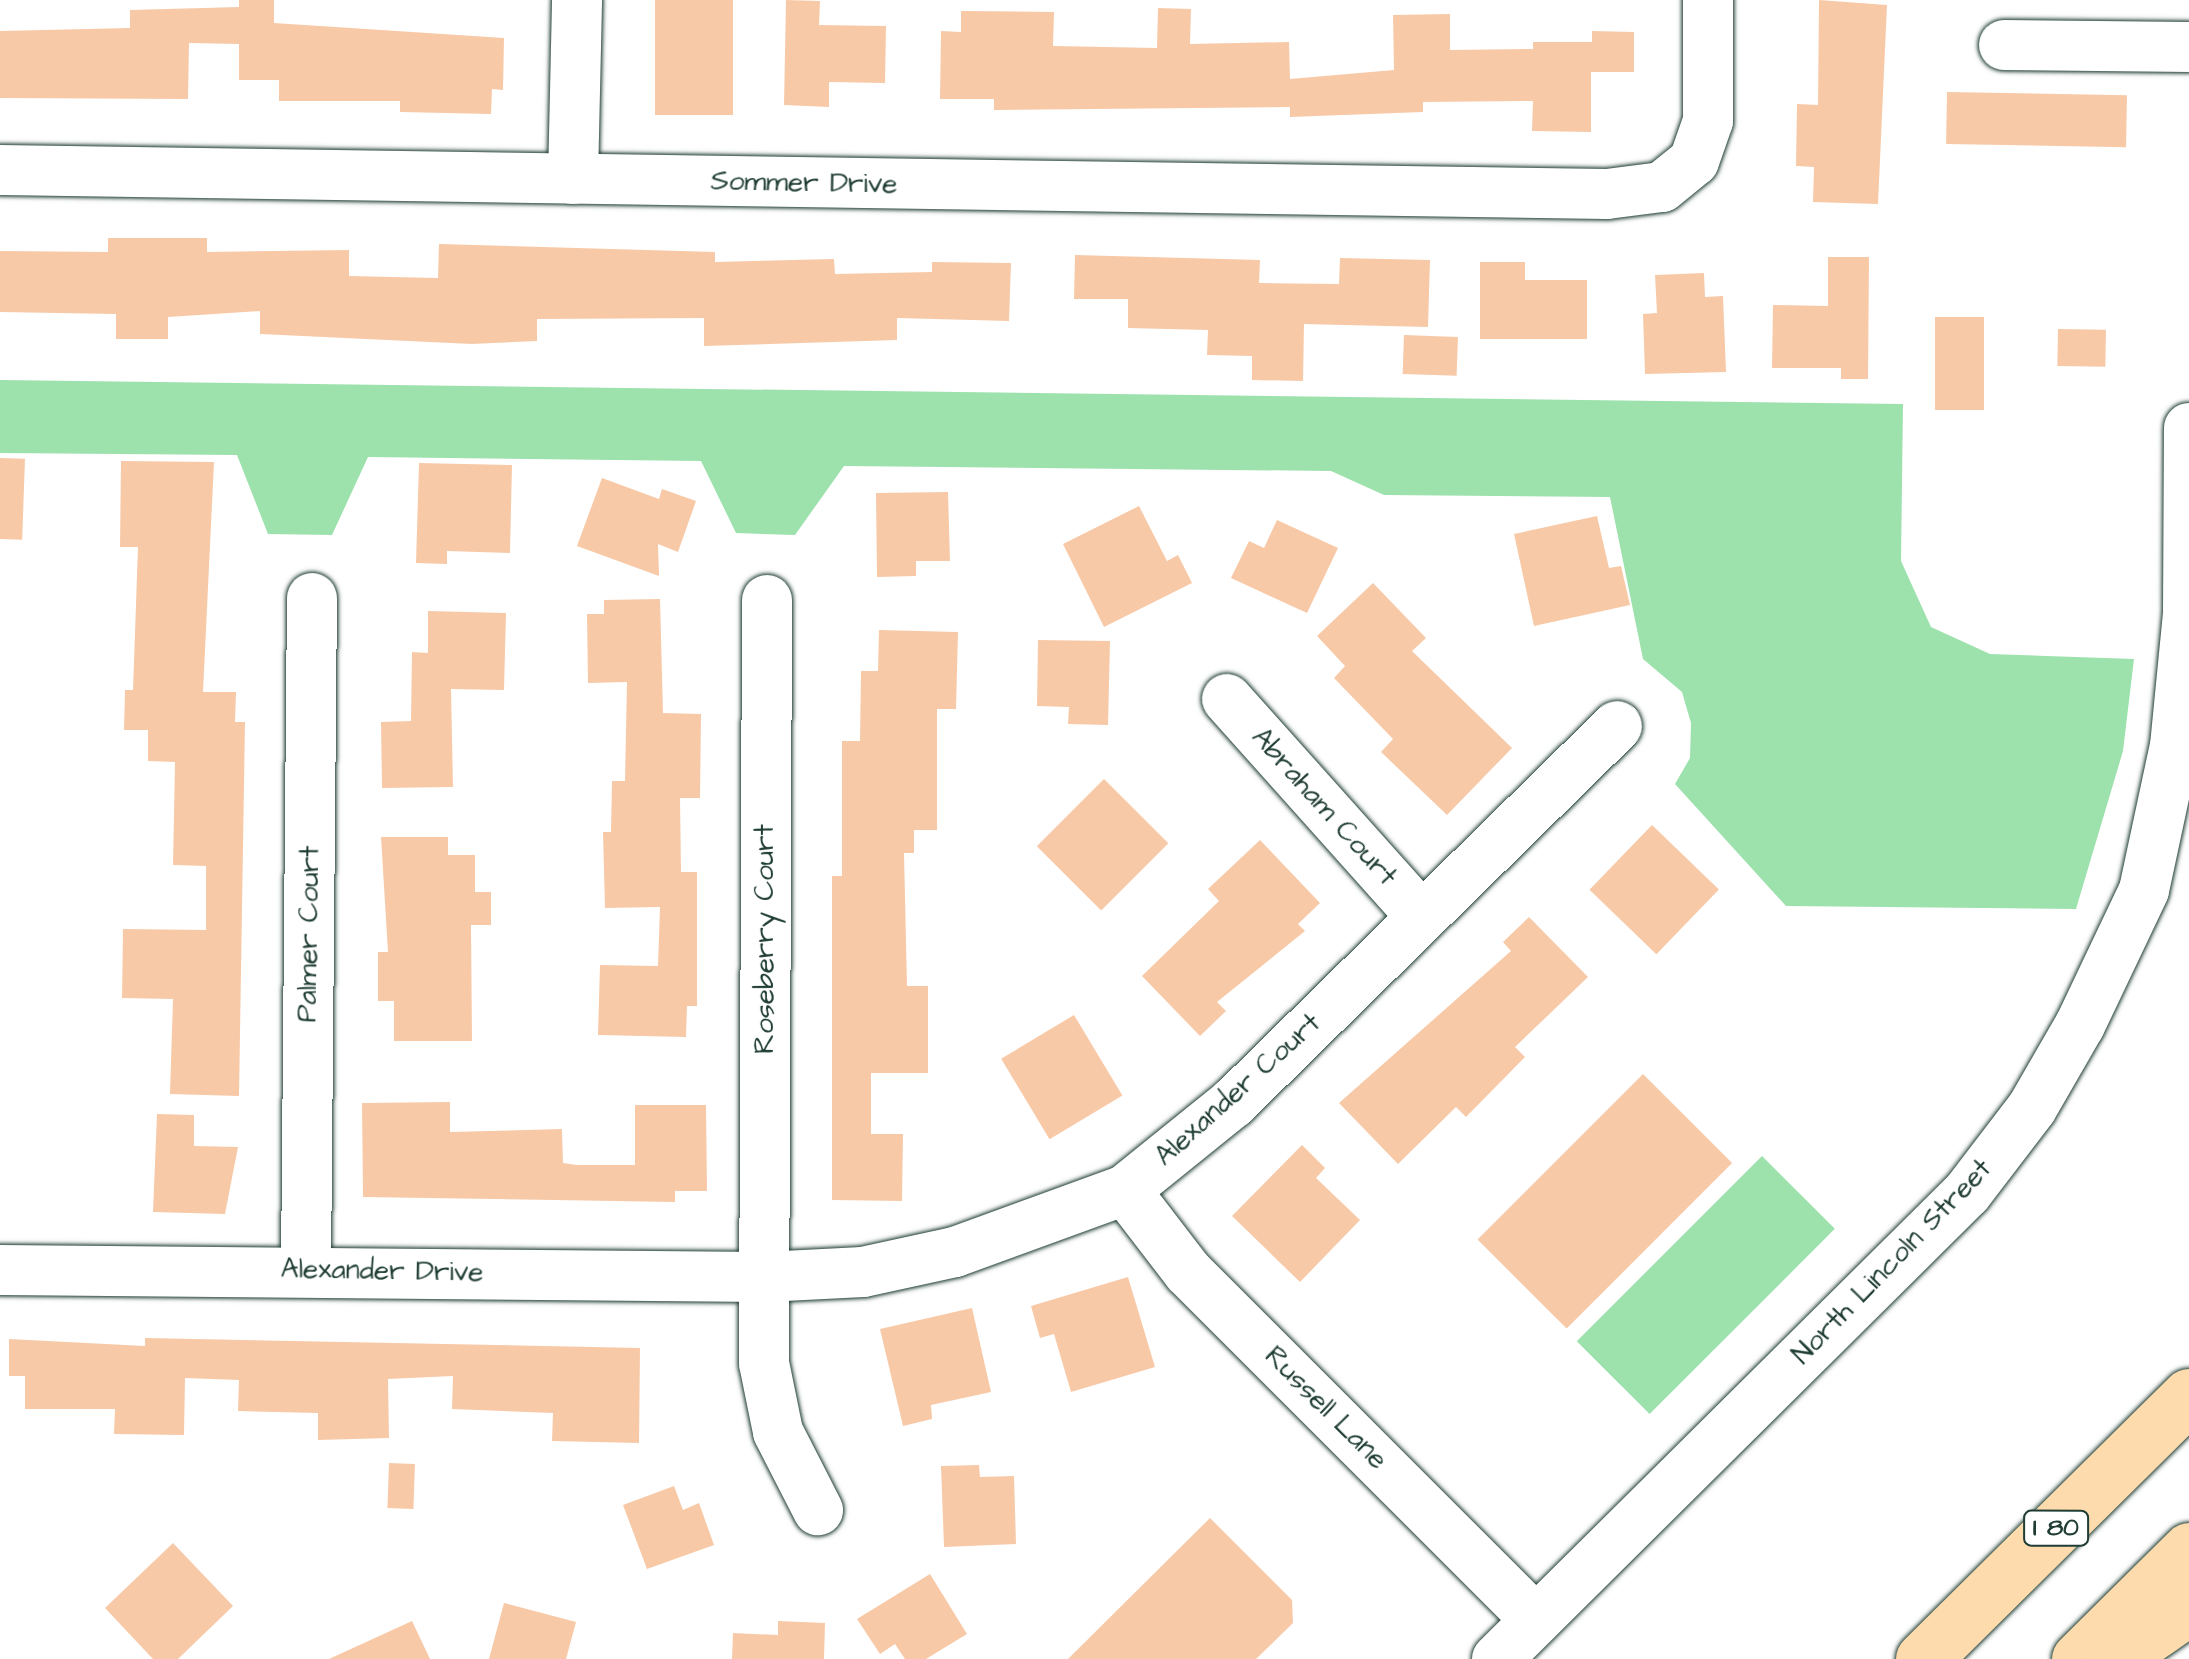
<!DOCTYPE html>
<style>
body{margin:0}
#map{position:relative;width:2189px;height:1659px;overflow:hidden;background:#fff;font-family:"Architects Daughter",sans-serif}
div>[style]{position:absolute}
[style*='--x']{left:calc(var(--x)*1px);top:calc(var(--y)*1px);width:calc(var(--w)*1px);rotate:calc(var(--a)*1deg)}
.green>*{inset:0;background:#9de1ad;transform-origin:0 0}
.building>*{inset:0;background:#f8c9a7;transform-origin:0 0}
.roads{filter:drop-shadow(0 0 2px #1f3d34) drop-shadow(0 0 2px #1f3d34)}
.minor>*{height:50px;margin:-25px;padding:0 25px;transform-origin:25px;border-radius:25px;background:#fff}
.highway>*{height:55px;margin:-27.5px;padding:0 27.5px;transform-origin:27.5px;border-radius:27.5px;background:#fedbac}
span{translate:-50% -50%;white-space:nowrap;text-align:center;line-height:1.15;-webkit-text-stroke:8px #fff;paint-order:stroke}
.shield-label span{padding:2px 8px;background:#fff;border:2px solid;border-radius:8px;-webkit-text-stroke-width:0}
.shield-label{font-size:25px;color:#1f3d34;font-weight:700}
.street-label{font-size:28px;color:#1f3d34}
</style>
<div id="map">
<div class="green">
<div style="clip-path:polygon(0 380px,1903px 404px,1901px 561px,1931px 627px,1990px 654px,2134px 659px,2123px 751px,2076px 909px,1786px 906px,1675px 784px,1690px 758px,1691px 723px,1682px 692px,1643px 659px,1610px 497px,1384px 495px,1331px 471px,844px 466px,795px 535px,736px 533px,701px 461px,368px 457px,332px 535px,268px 534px,237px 455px,0 453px)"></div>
<div style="left:1762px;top:1156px;width:103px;height:262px;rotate:45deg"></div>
</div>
<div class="building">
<div style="clip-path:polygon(239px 0,274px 0,274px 23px,504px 38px,503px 90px,492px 89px,491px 114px,400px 112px,400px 101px,279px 101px,279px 80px,239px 80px,239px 44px,189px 43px,188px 99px,0 98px,0 31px,130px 28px,130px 10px,239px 7px)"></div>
<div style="left:655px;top:0;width:78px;height:115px"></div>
<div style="clip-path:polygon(786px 0,820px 1px,819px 25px,886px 26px,885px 83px,829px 82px,829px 107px,784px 105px)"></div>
<div style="clip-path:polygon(1819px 0,1887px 5px,1878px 204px,1813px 202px,1814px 167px,1796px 166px,1797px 104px,1818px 105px)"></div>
<div style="clip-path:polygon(1158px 8px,1191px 9px,1190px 44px,1289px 42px,1290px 79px,1394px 70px,1393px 15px,1450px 14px,1450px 50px,1533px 49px,1533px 42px,1592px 42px,1592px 31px,1634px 32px,1634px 72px,1591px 72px,1591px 132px,1532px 131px,1533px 101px,1423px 102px,1423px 112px,1290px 117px,1290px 107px,994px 110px,994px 99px,940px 99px,941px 31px,961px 32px,961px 11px,1054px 12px,1053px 46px,1157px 48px)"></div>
<div style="left:1947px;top:92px;width:180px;height:52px;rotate:1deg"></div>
<div style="clip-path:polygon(108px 238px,207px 238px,207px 252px,349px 250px,349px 276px,438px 278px,439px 244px,715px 252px,715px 262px,834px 259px,835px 274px,932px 272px,932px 262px,1011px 263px,1009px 321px,897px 318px,897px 340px,704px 346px,704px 318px,537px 319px,537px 341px,472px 344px,260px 334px,260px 311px,168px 317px,168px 339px,116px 339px,116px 314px,0 312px,0 251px,108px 252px)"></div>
<div style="clip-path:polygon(1075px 255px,1260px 260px,1259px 283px,1339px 284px,1340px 258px,1430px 260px,1428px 327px,1304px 324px,1303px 381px,1252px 380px,1252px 356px,1207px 355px,1208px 330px,1128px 328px,1128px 299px,1074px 299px)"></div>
<div style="clip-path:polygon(1828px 257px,1869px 257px,1868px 379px,1841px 379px,1841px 368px,1772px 368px,1773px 305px,1828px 306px)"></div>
<div style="clip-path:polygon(1480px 262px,1525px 262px,1525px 280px,1587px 280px,1587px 339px,1480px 339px)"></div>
<div style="clip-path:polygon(1704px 273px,1705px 297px,1723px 296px,1726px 372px,1645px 374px,1643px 314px,1657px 313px,1655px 275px)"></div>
<div style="left:1935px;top:317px;width:49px;height:93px"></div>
<div style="left:2058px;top:329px;width:48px;height:37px;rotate:1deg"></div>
<div style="left:1404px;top:335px;width:54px;height:39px;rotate:2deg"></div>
<div style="left:0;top:458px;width:25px;height:81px;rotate:2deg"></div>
<div style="clip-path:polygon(121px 461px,214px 462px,203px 692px,236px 692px,235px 722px,245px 722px,239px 1096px,170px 1094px,173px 999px,122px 998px,123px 929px,206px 930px,206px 866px,173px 865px,175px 762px,148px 761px,148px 730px,124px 730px,125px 690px,133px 690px,138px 547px,120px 547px)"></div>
<div style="clip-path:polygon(419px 463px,512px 465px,510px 553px,447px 551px,447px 564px,416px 563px)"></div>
<div style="clip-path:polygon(602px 478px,659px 499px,662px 489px,696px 501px,678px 552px,658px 544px,659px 576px,577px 546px)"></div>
<div style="clip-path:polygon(948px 492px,950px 561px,916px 561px,916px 576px,877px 577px,876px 493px)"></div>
<div style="clip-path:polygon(1139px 506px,1167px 561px,1178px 555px,1192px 583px,1104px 627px,1063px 544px)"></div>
<div style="clip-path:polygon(1597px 516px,1609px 568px,1621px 566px,1630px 605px,1534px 626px,1514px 534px)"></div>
<div style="clip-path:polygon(1277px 520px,1338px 548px,1307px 613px,1231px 578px,1249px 541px,1264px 548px)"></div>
<div style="clip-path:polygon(1373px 583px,1426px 638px,1412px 651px,1512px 748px,1447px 815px,1381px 752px,1393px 739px,1334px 678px,1345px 666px,1317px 636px)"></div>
<div style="clip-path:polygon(660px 599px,663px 713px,701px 714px,700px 798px,680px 798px,681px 872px,697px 872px,697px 1006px,687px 1006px,686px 1037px,598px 1035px,600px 965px,658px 966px,660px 907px,605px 908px,603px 832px,611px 832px,612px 781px,625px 781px,627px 682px,588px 683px,587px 614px,604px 614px,604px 600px)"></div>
<div style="clip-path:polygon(428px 611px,506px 613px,504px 690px,451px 689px,453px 787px,382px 788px,381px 722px,411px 721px,412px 652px,428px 653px)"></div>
<div style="clip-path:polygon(879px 630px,958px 632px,956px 709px,937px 709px,937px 830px,914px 830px,914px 853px,904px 853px,907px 986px,928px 986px,928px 1073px,871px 1073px,871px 1134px,903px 1134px,902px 1201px,832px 1200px,832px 876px,842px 876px,842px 741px,860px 741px,861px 671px,878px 671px)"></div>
<div style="clip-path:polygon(1038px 640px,1110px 641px,1108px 725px,1068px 724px,1069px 707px,1037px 706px)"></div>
<div style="left:1104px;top:779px;width:91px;height:95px;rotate:45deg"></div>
<div style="left:1652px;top:825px;width:93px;height:90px;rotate:44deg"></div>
<div style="clip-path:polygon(381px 837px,448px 837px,448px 855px,475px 855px,475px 892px,491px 892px,491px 925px,471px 925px,472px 1041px,394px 1041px,394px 1001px,378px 1001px,378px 952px,388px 952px)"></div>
<div style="clip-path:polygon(1260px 840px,1320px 903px,1298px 924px,1305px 931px,1217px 1002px,1226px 1011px,1200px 1036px,1142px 976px,1219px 901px,1208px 889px)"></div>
<div style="clip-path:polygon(1529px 917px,1588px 977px,1515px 1047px,1525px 1057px,1466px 1117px,1456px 1107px,1398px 1164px,1339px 1103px,1511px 951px,1503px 942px)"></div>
<div style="left:1074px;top:1015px;width:94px;height:85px;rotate:59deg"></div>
<div style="left:1643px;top:1074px;width:126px;height:234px;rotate:45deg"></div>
<div style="clip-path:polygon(450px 1102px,450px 1132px,562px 1129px,563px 1163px,577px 1165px,635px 1165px,635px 1105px,706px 1105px,707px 1191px,675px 1191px,675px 1202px,363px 1197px,362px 1103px)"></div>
<div style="clip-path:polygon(157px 1114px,194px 1115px,194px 1146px,238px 1147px,225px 1214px,153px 1212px)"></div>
<div style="clip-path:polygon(1302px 1145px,1325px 1168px,1316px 1178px,1360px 1220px,1300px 1282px,1232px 1216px)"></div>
<div style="clip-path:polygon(1128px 1277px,1155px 1367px,1071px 1392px,1054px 1334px,1040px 1338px,1031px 1306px)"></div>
<div style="clip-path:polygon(972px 1308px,991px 1392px,931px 1405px,932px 1419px,903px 1426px,880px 1329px)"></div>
<div style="clip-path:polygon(145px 1338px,640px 1348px,639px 1443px,552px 1441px,553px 1413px,452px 1409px,453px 1376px,388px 1379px,389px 1438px,318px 1440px,318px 1413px,238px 1411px,239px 1380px,185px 1378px,184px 1435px,114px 1434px,115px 1409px,25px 1409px,25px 1376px,9px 1376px,9px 1339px,145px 1346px)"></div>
<div style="left:389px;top:1463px;width:26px;height:45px;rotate:2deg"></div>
<div style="clip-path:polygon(979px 1465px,980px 1477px,1014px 1476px,1016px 1544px,944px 1547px,941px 1466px)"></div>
<div style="clip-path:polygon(674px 1486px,683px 1510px,699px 1503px,714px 1545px,647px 1569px,623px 1505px)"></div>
<div style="clip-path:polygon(1210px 1518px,1292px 1600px,1293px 1623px,1256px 1659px,1068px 1659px)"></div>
<div style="clip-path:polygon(173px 1543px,233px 1606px,178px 1659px,153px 1659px,105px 1608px)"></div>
<div style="clip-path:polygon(930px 1574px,967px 1634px,926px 1659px,905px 1659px,895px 1644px,880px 1654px,857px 1619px)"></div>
<div style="clip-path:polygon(504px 1603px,576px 1622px,566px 1659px,489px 1659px)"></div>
<div style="clip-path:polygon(412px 1621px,430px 1659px,329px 1659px)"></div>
<div style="clip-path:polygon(778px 1621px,825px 1623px,824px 1659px,732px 1659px,733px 1633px,778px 1635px)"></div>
</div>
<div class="roads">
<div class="minor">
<div style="--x:2004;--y:45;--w:185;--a:0.6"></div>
<div style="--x:0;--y:170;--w:1607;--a:0.86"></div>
<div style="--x:1607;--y:194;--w:55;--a:-7.3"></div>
<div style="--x:1662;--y:187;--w:41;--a:-39.1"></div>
<div style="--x:1694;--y:161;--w:42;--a:-70.7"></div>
<div style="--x:1708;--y:121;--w:121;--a:-90"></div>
<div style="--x:573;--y:179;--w:179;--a:-88.7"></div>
<div style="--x:767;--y:600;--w:763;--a:90.23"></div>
<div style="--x:764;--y:1363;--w:70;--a:78.5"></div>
<div style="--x:778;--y:1432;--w:88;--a:62.9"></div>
<div style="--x:1227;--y:699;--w:291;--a:48.2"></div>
<div style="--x:1125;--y:1190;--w:103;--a:52.5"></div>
<div style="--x:1188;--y:1272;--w:492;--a:45"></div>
<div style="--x:0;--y:1270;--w:764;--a:0.52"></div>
<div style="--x:764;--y:1277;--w:99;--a:-2.9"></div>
<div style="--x:863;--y:1272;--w:94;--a:-12.3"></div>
<div style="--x:955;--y:1252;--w:181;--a:-20"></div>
<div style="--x:1125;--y:1190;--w:139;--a:-38.9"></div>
<div style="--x:1233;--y:1103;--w:538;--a:-44.47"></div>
<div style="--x:306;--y:1270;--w:672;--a:-89.49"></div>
<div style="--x:1497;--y:1659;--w:662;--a:-44.76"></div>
<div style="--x:1967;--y:1193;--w:107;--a:-52.6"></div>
<div style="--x:2032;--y:1108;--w:96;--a:-60"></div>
<div style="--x:2080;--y:1025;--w:149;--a:-64.6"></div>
<div style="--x:2144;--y:890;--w:147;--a:-77.9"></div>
<div style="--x:2175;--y:746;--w:133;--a:-84.4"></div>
<div style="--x:2188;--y:614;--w:186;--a:-89.7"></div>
</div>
<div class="highway">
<div style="--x:1923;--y:1659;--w:374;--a:-44.7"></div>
<div style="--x:2079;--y:1659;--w:155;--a:-44.7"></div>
<div style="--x:2114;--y:1659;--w:91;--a:-34.7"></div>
</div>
</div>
<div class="shield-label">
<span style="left:2056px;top:1528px">I 80</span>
</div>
<div class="street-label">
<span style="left:804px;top:183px;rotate:1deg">Sommer Drive</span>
<span style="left:1324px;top:807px;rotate:48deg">Abraham Court</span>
<span style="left:309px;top:934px;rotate:-89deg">Palmer Court</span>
<span style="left:765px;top:939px;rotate:-90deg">Roseberry Court</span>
<span style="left:1238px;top:1090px;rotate:-42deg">Alexander Court</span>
<span style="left:1892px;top:1262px;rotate:-46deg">North Lincoln Street</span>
<span style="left:382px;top:1271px;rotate:1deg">Alexander Drive</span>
<span style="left:1326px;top:1408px;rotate:45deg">Russell Lane</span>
</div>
</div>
